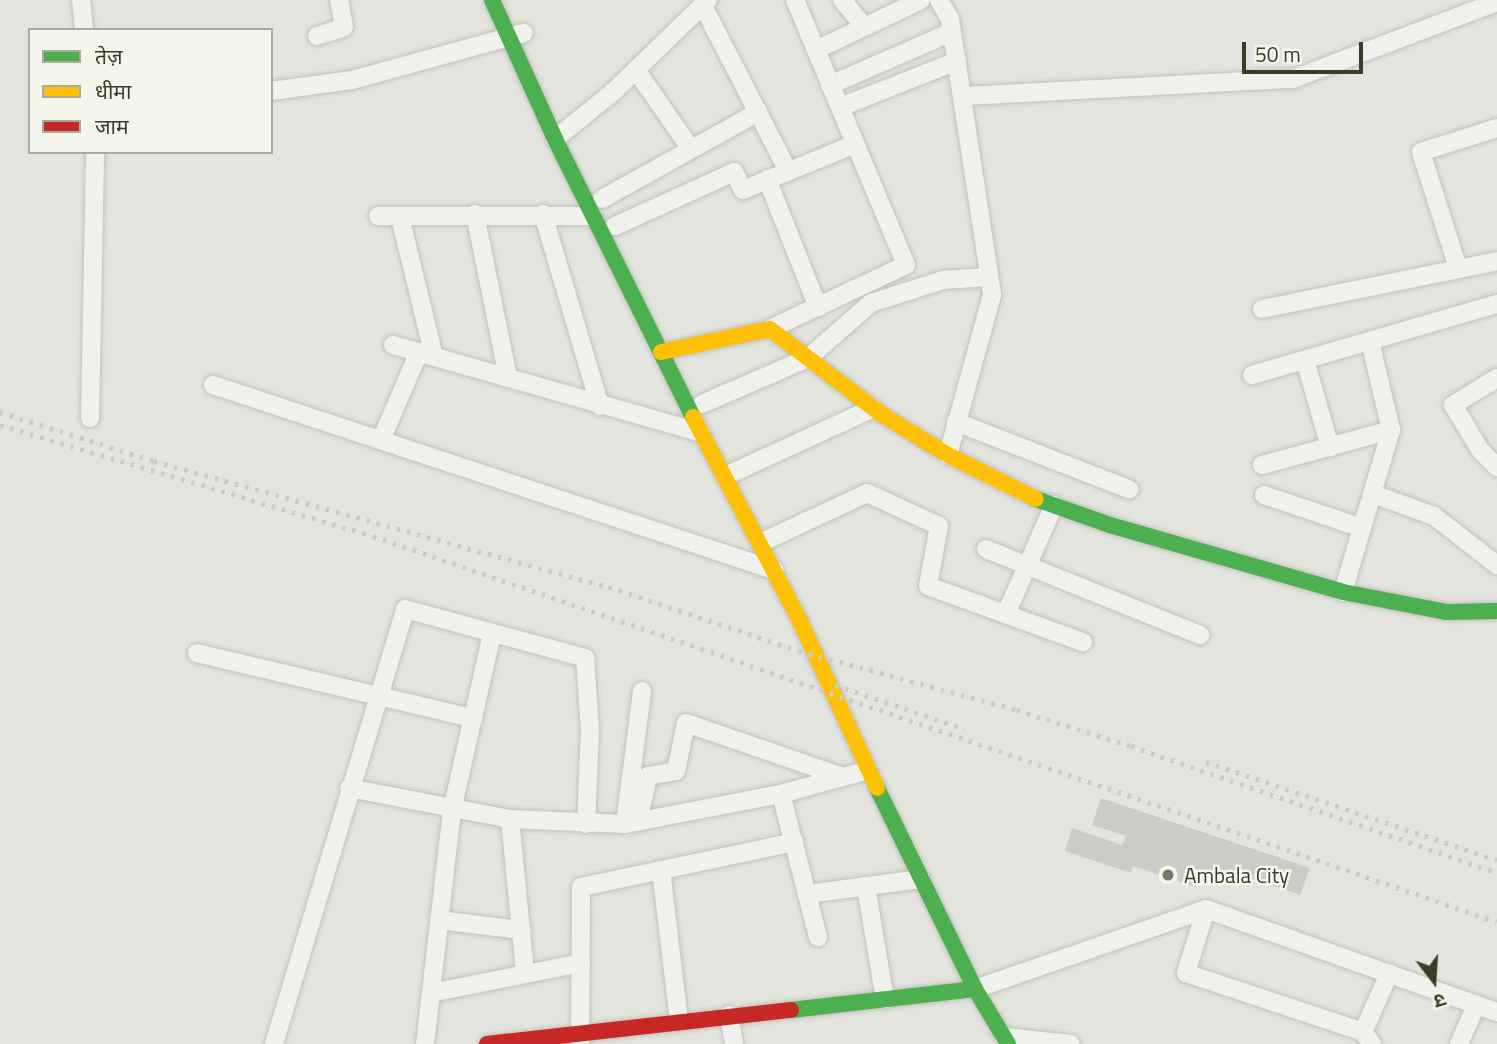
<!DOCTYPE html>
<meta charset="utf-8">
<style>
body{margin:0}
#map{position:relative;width:1497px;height:1044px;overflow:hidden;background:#e4e4de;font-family:"Titillium Web","Noto Sans Devanagari",sans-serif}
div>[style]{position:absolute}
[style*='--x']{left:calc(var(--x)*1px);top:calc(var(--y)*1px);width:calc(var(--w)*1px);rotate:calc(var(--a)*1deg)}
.building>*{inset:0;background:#ccccc6}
.roads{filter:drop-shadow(0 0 2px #c2c2bc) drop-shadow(0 0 2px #c2c2bc)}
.street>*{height:18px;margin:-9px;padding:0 9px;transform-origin:9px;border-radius:9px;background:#f0f1ed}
.fast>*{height:16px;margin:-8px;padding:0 8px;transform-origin:8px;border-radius:8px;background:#4caf50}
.slow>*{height:16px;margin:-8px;padding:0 8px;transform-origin:8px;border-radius:8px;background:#ffc107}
.jam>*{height:16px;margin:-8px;padding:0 8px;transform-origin:8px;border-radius:8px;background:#c62828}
.rail>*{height:4.5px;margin-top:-2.25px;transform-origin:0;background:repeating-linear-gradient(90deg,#cbccc6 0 3.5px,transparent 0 10.5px)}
.dots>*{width:19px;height:19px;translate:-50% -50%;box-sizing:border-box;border:4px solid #f4f5eb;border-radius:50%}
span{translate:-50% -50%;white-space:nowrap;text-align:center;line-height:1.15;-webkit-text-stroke:5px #f4f5eb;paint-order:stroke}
.poi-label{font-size:21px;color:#3a3d25}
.left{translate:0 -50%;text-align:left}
.legend{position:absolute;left:28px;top:28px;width:245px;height:126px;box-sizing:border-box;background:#f4f5eb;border:2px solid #aaab9c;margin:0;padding:9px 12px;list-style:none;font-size:21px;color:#3a3d25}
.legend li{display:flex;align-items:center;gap:14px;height:35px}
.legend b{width:35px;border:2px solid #aaab9c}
.north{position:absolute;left:1399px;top:946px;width:70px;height:70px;-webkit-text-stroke:5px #f4f5eb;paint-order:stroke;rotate:163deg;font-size:19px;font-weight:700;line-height:28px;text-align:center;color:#3a3d25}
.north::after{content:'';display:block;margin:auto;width:24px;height:32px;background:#3a3d25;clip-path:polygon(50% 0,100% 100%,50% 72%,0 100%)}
.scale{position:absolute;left:1242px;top:42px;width:121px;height:32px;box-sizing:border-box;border:4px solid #3a3d25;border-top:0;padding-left:9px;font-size:21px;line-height:24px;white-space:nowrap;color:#3a3d25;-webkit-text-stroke:5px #f4f5eb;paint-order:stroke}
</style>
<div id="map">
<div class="building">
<div style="clip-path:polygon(1101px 798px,1310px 868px,1300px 895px,1229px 871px,1225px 882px,1200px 874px,1196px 887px,1133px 866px,1131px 873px,1065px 851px,1072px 828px,1122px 845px,1126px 836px,1092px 825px)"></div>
</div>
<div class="roads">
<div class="street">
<div style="--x:81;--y:0;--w:30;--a:84"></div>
<div style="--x:842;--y:0;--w:35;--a:50"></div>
<div style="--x:939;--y:0;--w:22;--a:60"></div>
<div style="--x:950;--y:19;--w:279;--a:81.3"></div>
<div style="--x:992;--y:295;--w:166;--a:105.4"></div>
<div style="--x:703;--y:6;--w:186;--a:62.7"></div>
<div style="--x:317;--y:36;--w:28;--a:-18"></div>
<div style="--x:344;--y:27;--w:27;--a:-100"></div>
<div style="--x:816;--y:50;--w:116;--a:-25.5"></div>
<div style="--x:636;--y:70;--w:96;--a:55.2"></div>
<div style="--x:830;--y:85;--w:133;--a:-23.5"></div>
<div style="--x:271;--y:91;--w:82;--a:-7.7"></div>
<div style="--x:352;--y:80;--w:178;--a:-15.3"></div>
<div style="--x:964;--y:96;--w:329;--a:-3"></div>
<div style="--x:1293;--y:79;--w:218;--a:-20.7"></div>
<div style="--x:840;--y:107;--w:126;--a:-21.5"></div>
<div style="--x:555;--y:139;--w:75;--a:-39"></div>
<div style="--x:613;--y:92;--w:132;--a:-44.1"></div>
<div style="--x:767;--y:179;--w:138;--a:68.3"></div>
<div style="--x:602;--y:199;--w:179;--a:-29.1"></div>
<div style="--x:475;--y:214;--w:167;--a:78.6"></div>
<div style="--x:543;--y:214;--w:200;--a:73.5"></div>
<div style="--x:378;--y:216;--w:215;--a:0"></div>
<div style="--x:400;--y:217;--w:144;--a:76.3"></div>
<div style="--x:615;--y:226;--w:131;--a:-24.4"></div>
<div style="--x:734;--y:172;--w:20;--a:63"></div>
<div style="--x:743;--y:190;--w:121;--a:-22.3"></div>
<div style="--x:1458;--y:268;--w:122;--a:-107.7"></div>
<div style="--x:1421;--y:152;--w:80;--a:-17.5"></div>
<div style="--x:1262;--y:309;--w:240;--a:-11.5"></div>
<div style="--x:770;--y:329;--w:150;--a:-25.2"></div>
<div style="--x:906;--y:265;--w:287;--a:-112.7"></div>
<div style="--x:393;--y:345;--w:320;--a:15.9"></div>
<div style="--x:1305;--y:360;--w:91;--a:74"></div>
<div style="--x:1252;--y:375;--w:255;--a:-16.2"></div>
<div style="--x:1497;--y:378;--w:52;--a:148.5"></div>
<div style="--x:1453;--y:405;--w:54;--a:58.7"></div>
<div style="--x:1481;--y:451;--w:23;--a:45"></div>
<div style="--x:213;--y:385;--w:591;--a:18.25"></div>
<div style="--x:702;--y:404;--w:116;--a:-23.5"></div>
<div style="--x:808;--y:358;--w:84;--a:-41.1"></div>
<div style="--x:871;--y:303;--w:76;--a:-17.7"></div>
<div style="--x:943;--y:280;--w:46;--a:-3.7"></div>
<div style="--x:90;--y:418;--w:266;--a:-88.9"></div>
<div style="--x:956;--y:422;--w:186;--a:21.2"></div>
<div style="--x:381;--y:440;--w:96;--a:-66.6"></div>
<div style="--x:1262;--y:465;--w:134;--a:-15.2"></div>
<div style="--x:732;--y:473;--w:155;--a:-24.7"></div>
<div style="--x:1373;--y:494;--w:65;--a:19.8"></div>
<div style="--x:1434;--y:516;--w:80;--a:37.9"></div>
<div style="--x:1264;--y:495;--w:103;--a:18.6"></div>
<div style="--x:760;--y:543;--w:118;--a:-25"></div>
<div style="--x:867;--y:493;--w:79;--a:24.6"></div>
<div style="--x:939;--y:526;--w:61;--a:100.4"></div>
<div style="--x:928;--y:586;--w:165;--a:19.9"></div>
<div style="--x:986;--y:549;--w:231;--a:21.9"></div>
<div style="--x:1343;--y:592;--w:169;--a:-73.5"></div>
<div style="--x:1391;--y:430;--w:91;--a:-103.3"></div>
<div style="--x:1006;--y:614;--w:119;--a:-66.2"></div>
<div style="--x:197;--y:653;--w:284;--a:13.3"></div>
<div style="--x:349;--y:788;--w:164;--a:10.9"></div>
<div style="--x:510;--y:819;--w:115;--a:2.5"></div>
<div style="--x:625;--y:824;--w:159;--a:-10.9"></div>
<div style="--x:781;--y:794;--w:90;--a:-15.4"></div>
<div style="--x:781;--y:794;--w:148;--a:75.5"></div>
<div style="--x:510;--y:819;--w:155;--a:84.4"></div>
<div style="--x:638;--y:822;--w:47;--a:-77.7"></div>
<div style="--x:648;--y:776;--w:28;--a:-10"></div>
<div style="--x:676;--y:771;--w:49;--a:-78.2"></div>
<div style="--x:686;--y:723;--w:166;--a:19"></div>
<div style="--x:625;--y:824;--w:134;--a:-82.7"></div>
<div style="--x:661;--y:870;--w:152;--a:83.2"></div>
<div style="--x:866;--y:886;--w:115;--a:80.5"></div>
<div style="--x:807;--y:894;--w:115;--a:-7.5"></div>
<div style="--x:1206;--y:909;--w:67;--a:107.4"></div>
<div style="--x:1186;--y:973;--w:187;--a:18.4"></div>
<div style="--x:1363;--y:1032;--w:15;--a:53"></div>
<div style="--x:439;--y:920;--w:83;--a:7"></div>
<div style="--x:975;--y:989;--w:244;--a:-19.1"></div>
<div style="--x:1206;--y:909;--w:309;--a:19.5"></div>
<div style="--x:431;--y:993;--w:153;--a:-11.3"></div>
<div style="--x:729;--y:1015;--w:29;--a:80"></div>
<div style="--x:1363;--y:1032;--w:64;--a:-65.9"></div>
<div style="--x:1004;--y:1037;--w:67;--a:6"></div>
<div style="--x:274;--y:1044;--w:454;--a:-73.2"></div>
<div style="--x:405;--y:609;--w:187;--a:15.2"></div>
<div style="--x:585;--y:658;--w:72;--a:86"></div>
<div style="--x:590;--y:730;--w:94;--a:92.4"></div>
<div style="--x:425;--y:1044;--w:236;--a:-83.4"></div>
<div style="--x:452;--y:810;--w:180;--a:-77.2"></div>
<div style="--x:580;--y:1044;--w:157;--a:-89.6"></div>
<div style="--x:581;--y:887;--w:218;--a:-11.9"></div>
<div style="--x:1459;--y:1044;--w:43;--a:-66.4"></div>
</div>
<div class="fast">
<div style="--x:492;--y:0;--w:153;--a:65.6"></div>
<div style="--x:555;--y:139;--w:310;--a:63.6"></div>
<div style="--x:1036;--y:499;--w:78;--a:19.4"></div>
<div style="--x:1110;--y:525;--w:242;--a:16"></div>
<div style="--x:1343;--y:592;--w:106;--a:10.9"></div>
<div style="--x:1447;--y:612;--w:50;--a:-1.1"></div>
<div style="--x:877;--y:788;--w:224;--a:64"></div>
<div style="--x:975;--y:989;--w:64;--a:59"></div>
<div style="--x:791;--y:1010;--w:185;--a:-6.5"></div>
</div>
<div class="slow">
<div style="--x:661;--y:352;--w:111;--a:-11.9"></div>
<div style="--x:770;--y:329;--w:140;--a:37.4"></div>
<div style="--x:881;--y:414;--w:79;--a:31.5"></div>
<div style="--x:948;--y:455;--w:98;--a:26.6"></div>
<div style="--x:693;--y:417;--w:228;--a:62.3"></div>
<div style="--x:799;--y:619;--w:186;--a:65.2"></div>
</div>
<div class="jam">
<div style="--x:487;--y:1044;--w:306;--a:-6.4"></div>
</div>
</div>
<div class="rail">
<div style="--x:0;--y:412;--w:162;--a:17.7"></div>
<div style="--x:154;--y:461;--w:472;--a:15.5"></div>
<div style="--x:609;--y:587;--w:200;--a:18.6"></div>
<div style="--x:799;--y:651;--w:226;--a:15.1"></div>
<div style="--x:1017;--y:710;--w:120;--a:17.5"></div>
<div style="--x:1131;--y:746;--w:387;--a:19.1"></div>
<div style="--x:0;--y:425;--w:389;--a:16.6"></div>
<div style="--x:373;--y:536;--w:1188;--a:18.95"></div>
<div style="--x:835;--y:685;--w:137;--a:18.7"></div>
<div style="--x:1206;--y:762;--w:307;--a:18.6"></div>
</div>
<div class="dots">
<div style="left:1168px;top:875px;background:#767766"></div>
</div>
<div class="poi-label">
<span class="left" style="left:1184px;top:875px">Ambala City</span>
</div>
<ul class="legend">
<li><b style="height:9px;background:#4caf50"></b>तेज़</li>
<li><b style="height:9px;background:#ffc107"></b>धीमा</li>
<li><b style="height:9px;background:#c62828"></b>जाम</li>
</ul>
<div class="north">उ</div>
<div class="scale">50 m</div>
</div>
